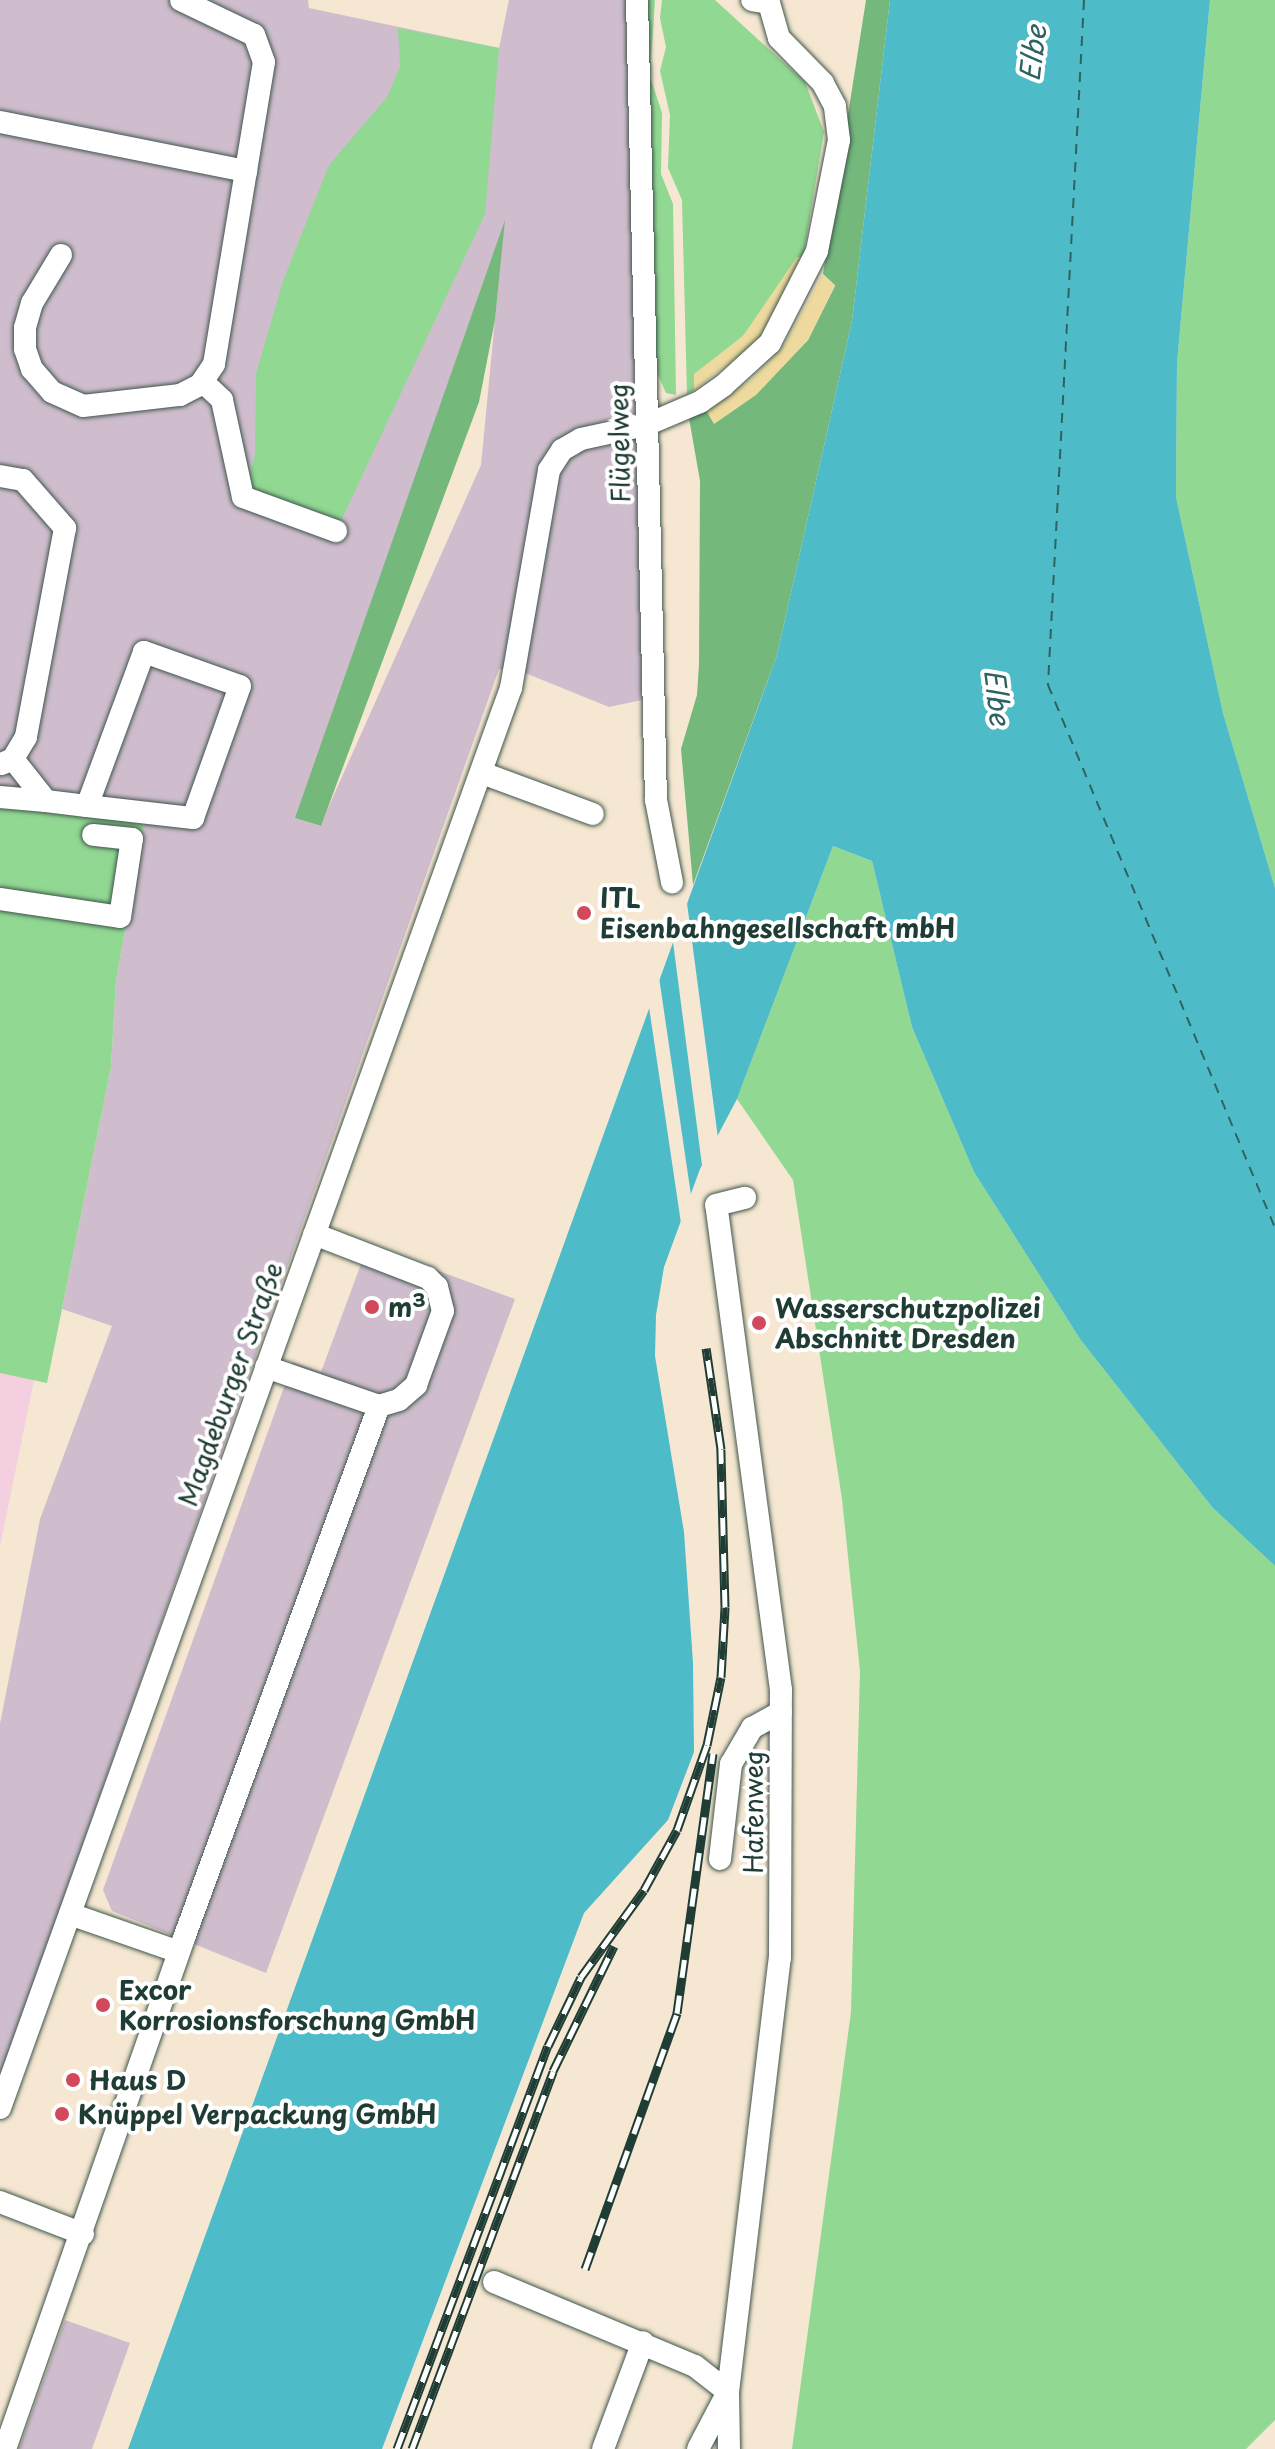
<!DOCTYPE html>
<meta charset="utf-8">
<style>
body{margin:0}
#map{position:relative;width:1275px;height:2449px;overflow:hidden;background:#f5e7d1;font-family:"Playpen Sans",sans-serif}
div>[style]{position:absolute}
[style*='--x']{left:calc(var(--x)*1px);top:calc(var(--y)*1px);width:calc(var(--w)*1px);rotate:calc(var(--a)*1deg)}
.built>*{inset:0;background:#f3cfdf}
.industrial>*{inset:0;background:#cfbdce}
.green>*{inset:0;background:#91d892}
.forest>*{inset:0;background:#74b87c}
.sand>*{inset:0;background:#eeda9e}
.water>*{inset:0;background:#4ebbc8}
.pier>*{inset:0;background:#f5e7d1}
.ferry>*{height:2px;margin-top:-1px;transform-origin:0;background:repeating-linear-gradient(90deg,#2d6360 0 10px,transparent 0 18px)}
.roads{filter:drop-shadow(0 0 2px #3f564c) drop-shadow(0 0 2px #3f564c)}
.minor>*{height:22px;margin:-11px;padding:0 11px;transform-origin:11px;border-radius:11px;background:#fff}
.rail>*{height:9px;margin-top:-4.5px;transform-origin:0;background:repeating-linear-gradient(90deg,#fff 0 18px,#1f3d34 0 36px);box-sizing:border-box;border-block:2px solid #1f3d34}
.dots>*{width:22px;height:22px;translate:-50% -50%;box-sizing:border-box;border:4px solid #fff;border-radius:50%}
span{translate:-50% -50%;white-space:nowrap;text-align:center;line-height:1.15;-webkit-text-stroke:8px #fff;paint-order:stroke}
.street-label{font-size:26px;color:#1f3d34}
.poi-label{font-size:26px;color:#1f3d34;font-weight:700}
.left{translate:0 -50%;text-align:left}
.water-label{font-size:28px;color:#2d6360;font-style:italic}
</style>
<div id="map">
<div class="built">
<div style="clip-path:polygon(0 1373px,34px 1380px,0 1546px)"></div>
</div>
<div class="industrial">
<div style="clip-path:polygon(evenodd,0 0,308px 0,309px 8px,499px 48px,509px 0,626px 0,642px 700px,609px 707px,525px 673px,499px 669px,0 2078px,0 1724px,40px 1519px,112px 1326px,62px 1309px,111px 1067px,116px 981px,144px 823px,0 808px,0 0,504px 225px,481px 465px,320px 826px,296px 818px,504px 225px)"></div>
<div style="clip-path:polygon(368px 1245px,515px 1299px,266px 1973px,112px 1911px,103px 1890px,293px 1362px,321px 1372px)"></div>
<div style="clip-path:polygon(65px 2320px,130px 2343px,92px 2449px,19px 2449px)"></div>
</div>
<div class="green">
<div style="clip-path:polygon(647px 0,655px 0,650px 76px,662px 113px,661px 174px,673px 204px,676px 395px,666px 393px,655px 368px)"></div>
<div style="clip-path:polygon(662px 0,715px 0,805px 82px,824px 132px,803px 258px,743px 336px,695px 374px,694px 390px,687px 394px,682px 200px,668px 168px,670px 115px,660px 71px,666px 47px,660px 18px)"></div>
<div style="clip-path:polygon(1210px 0,1275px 0,1275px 888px,1223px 713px,1176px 497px,1177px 363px)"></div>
<div style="clip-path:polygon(398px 28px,499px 48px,485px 214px,340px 523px,254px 490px,249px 478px,255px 455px,256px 374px,283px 281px,329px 165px,387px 97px,400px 67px)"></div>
<div style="clip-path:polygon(0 808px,144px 823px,116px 981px,111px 1067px,47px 1383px,0 1373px)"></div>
<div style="clip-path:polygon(833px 846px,872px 861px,912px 1027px,974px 1172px,1080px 1339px,1212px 1507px,1275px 1566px,1275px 2420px,1246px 2449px,792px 2449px,851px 2012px,860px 1671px,842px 1499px,793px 1180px,737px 1099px)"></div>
</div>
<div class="forest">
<div style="clip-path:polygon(866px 0,890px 0,852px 321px,777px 655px,693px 885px,681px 749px,697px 695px,699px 664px,700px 481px,689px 418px,706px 410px,714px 423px,756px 394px,808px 340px,835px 286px,823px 274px)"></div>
<div style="clip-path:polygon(505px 220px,495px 320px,479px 402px,321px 826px,295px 818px)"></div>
</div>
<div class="sand">
<div style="clip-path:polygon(797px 257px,803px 258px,760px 340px,694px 390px,694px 374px,743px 336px)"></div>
<div style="clip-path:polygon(823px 274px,835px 285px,808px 340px,756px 395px,714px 424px,706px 410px,751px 380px,785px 344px)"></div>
</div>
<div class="water">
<div style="clip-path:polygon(890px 0,1210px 0,1177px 363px,1176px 497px,1223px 713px,1275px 888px,1275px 1566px,1212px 1507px,1080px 1339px,974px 1172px,912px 1027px,872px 861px,833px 846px,737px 1099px,700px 1169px,664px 1267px,656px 1315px,655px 1356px,684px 1532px,693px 1663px,694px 1752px,668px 1820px,584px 1913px,382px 2449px,128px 2449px,777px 655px,852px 321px)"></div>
</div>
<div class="pier">
<div style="clip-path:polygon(687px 903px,718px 1138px,703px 1173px,673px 942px)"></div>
<div style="clip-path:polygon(659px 977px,692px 1202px,682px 1230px,649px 1007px)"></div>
</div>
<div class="ferry">
<div style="--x:1084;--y:0;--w:686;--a:93.01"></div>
<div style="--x:1048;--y:685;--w:589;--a:67.31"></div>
</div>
<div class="roads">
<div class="minor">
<div style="--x:637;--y:0;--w:800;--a:88.64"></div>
<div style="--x:656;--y:800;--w:84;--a:79"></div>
<div style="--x:0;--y:122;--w:251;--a:11.3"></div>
<div style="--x:61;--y:255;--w:56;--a:121.1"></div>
<div style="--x:32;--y:303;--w:26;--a:106"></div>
<div style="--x:25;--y:328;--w:21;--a:90"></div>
<div style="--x:25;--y:349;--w:21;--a:71"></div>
<div style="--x:32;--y:369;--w:30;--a:49"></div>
<div style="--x:52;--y:392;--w:34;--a:24"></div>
<div style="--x:83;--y:406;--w:98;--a:-6.5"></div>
<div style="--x:180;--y:395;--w:22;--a:-27"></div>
<div style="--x:200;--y:385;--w:25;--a:-56"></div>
<div style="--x:214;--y:364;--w:306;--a:-80.6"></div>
<div style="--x:264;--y:62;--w:29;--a:-110"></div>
<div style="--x:254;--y:35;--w:81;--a:-154.4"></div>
<div style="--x:203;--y:382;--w:26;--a:43"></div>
<div style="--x:222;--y:400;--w:99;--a:77.8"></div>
<div style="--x:243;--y:497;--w:99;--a:20.1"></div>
<div style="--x:0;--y:476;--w:23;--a:10"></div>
<div style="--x:23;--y:480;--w:64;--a:48.8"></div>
<div style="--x:65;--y:528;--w:213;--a:100.6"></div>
<div style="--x:26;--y:737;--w:26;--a:121"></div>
<div style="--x:13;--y:759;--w:13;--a:157"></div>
<div style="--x:13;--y:759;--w:53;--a:51.8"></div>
<div style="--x:46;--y:801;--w:41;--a:7"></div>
<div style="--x:87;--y:806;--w:107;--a:6.5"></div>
<div style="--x:193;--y:818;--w:140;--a:-70.4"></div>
<div style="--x:240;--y:686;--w:102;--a:-160.5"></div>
<div style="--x:144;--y:652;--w:164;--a:110.3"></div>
<div style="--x:482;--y:773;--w:118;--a:20.3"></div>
<div style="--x:0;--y:797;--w:46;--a:5"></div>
<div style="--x:0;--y:899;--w:121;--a:8.5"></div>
<div style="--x:120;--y:917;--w:79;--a:-81.3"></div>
<div style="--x:132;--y:839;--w:39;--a:-174"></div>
<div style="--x:266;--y:1367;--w:120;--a:19"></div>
<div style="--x:379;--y:1406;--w:21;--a:-17"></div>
<div style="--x:399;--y:1400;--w:23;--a:-41"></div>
<div style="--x:416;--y:1385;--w:79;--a:-70"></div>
<div style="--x:443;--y:1311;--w:25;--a:-104"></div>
<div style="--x:437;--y:1287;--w:13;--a:-135"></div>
<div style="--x:428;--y:1278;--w:122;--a:-158.9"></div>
<div style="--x:720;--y:1859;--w:96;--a:-83.4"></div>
<div style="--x:731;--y:1764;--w:42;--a:-59.7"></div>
<div style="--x:752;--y:1728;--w:33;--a:-29"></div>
<div style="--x:70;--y:1914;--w:115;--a:19.2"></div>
<div style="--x:0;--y:2108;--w:1509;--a:-70.21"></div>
<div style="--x:511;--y:688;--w:221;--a:-80.1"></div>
<div style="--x:549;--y:470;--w:24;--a:-57"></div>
<div style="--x:562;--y:450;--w:22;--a:-30"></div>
<div style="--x:581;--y:439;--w:66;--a:-12.2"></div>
<div style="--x:646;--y:425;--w:59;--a:-23.1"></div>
<div style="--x:700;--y:402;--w:29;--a:-35"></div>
<div style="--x:724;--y:385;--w:62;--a:-42.4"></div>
<div style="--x:770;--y:343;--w:103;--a:-62.9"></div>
<div style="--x:817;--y:251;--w:113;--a:-78.8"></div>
<div style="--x:839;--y:140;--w:34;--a:-97"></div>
<div style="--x:835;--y:106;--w:26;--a:-118"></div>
<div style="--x:823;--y:83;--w:63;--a:-134.4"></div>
<div style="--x:779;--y:38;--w:36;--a:-106"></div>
<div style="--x:769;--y:3;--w:17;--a:-170"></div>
<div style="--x:0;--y:2202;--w:89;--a:21.1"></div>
<div style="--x:494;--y:2282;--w:218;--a:22.7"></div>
<div style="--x:695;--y:2366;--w:42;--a:38.2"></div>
<div style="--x:728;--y:2392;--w:64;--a:117.8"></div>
<div style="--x:5;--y:2449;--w:541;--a:-70.69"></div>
<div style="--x:184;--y:1938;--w:567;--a:-69.87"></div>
<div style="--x:603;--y:2449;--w:114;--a:-69.5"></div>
<div style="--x:729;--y:2449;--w:57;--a:-91"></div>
<div style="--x:728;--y:2392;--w:437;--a:-83.2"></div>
<div style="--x:780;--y:1958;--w:268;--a:-89.8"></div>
<div style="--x:781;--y:1690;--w:489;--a:-97.6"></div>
<div style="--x:716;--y:1205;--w:30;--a:-14"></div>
</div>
</div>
<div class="rail">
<div style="--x:585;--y:2269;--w:272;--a:-70.2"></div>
<div style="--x:677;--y:2013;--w:262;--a:-82.1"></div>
<div style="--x:397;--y:2449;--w:430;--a:-69.5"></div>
<div style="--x:548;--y:2046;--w:76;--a:-64.4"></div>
<div style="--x:581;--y:1977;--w:107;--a:-54.1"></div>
<div style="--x:644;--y:1890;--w:68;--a:-61.2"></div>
<div style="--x:677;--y:1830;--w:90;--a:-70.6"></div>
<div style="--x:707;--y:1745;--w:69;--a:-78.4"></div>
<div style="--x:721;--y:1677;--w:70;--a:-86.7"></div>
<div style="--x:725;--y:1607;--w:158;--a:-91.5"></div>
<div style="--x:721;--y:1449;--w:102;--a:-98.4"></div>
<div style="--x:412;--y:2449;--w:403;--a:-69.5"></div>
<div style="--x:553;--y:2071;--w:139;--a:-64"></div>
</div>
<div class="dots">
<div style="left:584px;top:913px;background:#d1495b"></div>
<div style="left:372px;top:1307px;background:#d1495b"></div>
<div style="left:759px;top:1323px;background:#d1495b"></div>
<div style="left:103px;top:2005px;background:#d1495b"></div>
<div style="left:73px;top:2080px;background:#d1495b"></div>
<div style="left:62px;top:2114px;background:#d1495b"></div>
</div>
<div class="street-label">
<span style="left:619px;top:443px;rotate:-91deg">Flügelweg</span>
<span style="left:230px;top:1384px;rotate:-70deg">Magdeburger Straße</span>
<span style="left:753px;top:1812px;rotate:-90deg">Hafenweg</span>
</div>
<div class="poi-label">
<span class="left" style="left:600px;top:913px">ITL<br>Eisenbahngesellschaft mbH</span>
<span class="left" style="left:388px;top:1307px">m³</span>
<span class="left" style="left:775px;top:1323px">Wasserschutzpolizei<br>Abschnitt Dresden</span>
<span class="left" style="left:119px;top:2005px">Excor<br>Korrosionsforschung GmbH</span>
<span class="left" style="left:89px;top:2080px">Haus D</span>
<span class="left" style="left:78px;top:2114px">Knüppel Verpackung GmbH</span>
</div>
<div class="water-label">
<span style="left:1032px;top:53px;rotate:-83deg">Elbe</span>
<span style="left:998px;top:697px;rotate:83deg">Elbe</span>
</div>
</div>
